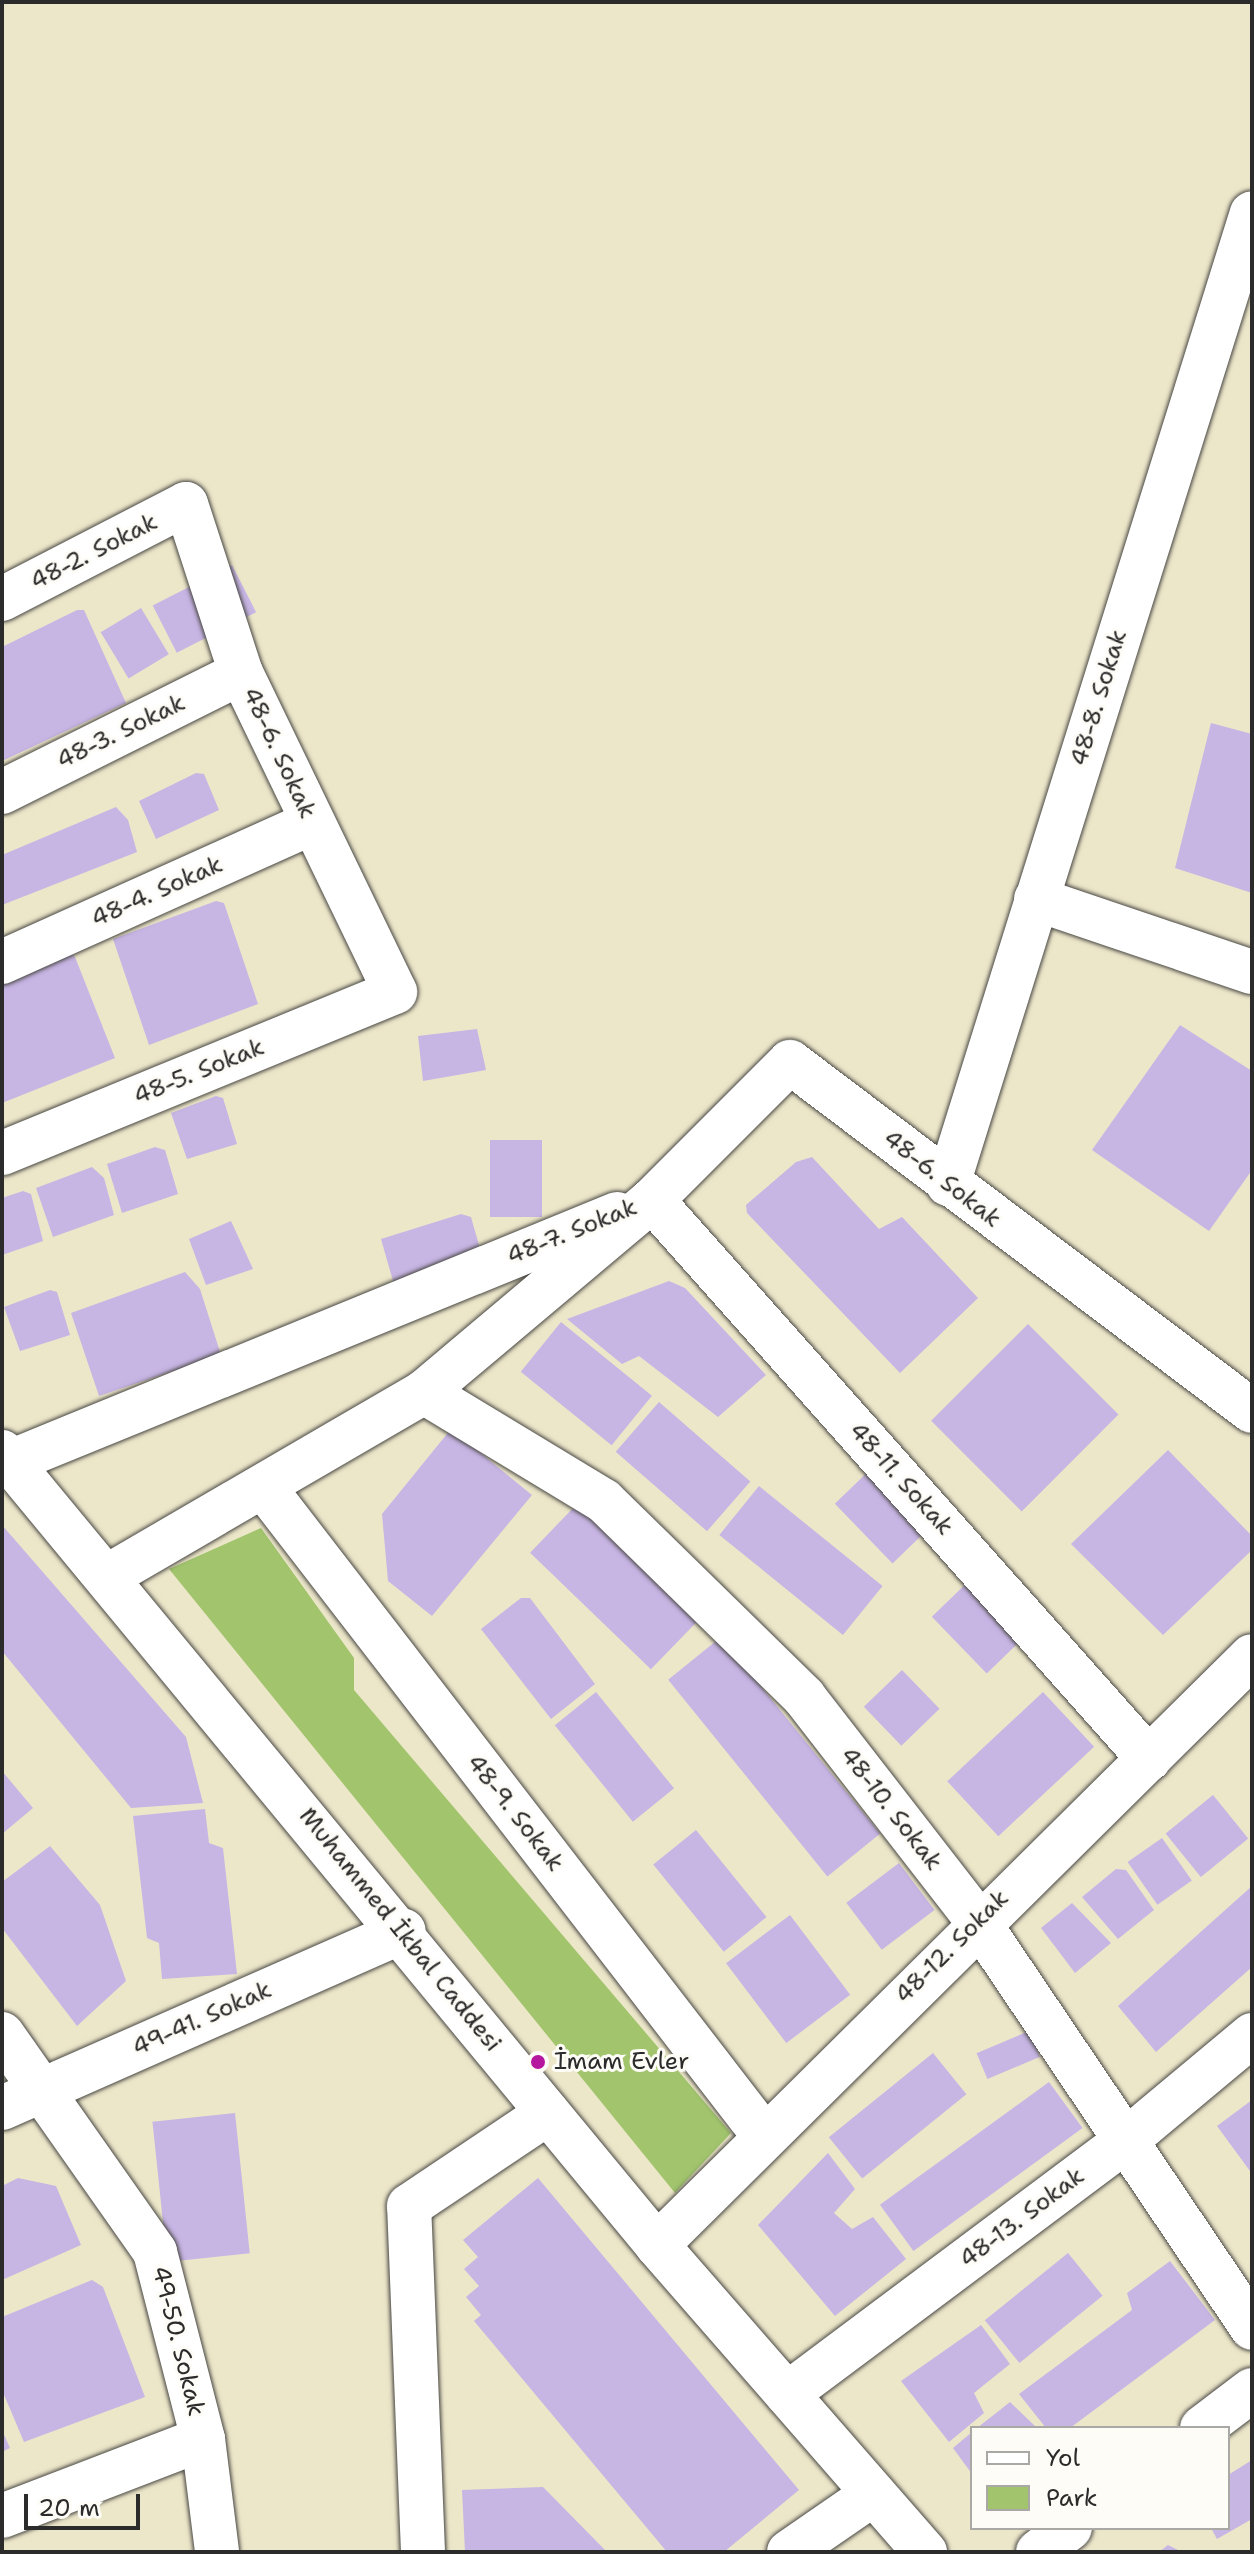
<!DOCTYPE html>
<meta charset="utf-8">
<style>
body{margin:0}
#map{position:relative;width:1254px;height:2554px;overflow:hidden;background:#ede7ca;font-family:"Shantell Sans",sans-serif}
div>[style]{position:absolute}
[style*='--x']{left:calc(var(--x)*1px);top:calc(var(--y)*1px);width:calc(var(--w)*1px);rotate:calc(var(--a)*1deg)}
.green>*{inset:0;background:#a1c46d}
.building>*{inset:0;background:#c7b5e4;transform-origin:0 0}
.roads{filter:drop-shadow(0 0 2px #484743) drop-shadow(0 0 2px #484743)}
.minor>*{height:44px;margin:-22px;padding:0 22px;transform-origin:22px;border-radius:22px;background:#fff}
.dots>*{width:22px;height:22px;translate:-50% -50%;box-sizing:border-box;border:4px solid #fdfcf7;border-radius:50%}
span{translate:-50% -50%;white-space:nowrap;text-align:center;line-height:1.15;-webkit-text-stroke:6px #fdfcf7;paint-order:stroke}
.street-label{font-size:24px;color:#2b2b2b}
.poi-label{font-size:24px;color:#2b2b2b}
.left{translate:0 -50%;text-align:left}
.frame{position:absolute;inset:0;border:4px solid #2b2b2b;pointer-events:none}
.legend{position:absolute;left:970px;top:2426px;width:260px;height:104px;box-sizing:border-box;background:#fdfcf7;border:2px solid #a9a8a5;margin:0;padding:10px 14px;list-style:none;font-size:24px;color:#2b2b2b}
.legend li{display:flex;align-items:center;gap:16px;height:40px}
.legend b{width:40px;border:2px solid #a9a8a5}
.scale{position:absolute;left:24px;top:2494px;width:116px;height:36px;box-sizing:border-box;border:4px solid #2b2b2b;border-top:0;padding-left:10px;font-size:24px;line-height:28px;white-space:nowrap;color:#2b2b2b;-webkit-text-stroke:6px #fdfcf7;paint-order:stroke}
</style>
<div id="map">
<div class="green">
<div style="clip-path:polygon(261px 1528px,354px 1658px,354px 1690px,731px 2133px,675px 2193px,169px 1569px)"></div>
</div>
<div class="building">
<div style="left:232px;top:565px;width:53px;height:89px;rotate:63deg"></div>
<div style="left:141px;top:608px;width:54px;height:47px;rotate:59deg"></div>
<div style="clip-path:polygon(77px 610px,84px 610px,126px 703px,2px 761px,2px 647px)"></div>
<div style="clip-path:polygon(1211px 723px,1252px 734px,1252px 893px,1175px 868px)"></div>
<div style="clip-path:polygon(196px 773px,204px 774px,219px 810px,156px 839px,139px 801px)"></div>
<div style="clip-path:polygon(116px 807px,128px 820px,137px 852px,2px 905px,2px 855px)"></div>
<div style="clip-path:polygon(216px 901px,224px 903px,258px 1004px,149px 1045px,113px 939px)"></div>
<div style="clip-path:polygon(65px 948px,75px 957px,115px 1058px,2px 1103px,2px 974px)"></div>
<div style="clip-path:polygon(1180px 1025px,1252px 1071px,1252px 1170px,1209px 1231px,1092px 1150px)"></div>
<div style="clip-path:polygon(477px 1029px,486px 1070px,423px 1081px,418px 1036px)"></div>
<div style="clip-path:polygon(216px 1096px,223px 1098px,237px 1144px,187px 1159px,171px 1113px)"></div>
<div style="left:490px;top:1140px;width:52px;height:77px"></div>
<div style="clip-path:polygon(155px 1147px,165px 1150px,178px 1194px,122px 1213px,107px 1164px)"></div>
<div style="clip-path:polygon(812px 1157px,879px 1229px,902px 1217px,978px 1298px,900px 1373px,747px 1213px,746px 1205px,796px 1162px)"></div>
<div style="clip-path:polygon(92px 1167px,104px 1178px,114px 1215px,53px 1237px,36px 1188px)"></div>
<div style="clip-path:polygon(23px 1191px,31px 1194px,43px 1241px,2px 1255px,2px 1198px)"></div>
<div style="clip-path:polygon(461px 1214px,471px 1217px,486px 1270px,397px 1295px,381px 1239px)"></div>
<div style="clip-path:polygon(231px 1221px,253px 1269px,206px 1285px,189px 1239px)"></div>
<div style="clip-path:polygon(185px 1272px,200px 1289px,221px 1355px,99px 1396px,71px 1313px)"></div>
<div style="clip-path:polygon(669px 1281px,685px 1288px,766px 1375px,718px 1417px,639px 1356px,622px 1364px,567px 1319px)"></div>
<div style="clip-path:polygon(50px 1290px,57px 1292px,70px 1335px,20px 1351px,4px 1307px)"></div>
<div style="left:561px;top:1322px;width:117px;height:64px;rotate:39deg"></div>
<div style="left:1028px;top:1324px;width:128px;height:137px;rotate:45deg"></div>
<div style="left:659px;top:1402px;width:121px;height:66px;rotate:41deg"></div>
<div style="clip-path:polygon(451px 1429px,532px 1495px,432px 1616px,388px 1581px,382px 1514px)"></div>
<div style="clip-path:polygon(1168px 1450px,1252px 1536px,1252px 1550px,1163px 1635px,1071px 1544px)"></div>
<div style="left:878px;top:1462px;width:83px;height:60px;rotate:46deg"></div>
<div style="left:759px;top:1486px;width:159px;height:63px;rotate:39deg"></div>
<div style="left:578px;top:1503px;width:168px;height:69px;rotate:44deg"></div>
<div style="clip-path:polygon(2px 1525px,186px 1737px,203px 1803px,131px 1808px,2px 1651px)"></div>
<div style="left:975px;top:1575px;width:79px;height:60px;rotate:46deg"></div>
<div style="clip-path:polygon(521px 1598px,530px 1598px,595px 1684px,551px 1719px,481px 1629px)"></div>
<div style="left:721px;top:1637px;width:253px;height:68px;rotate:51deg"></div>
<div style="left:902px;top:1670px;width:54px;height:53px;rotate:46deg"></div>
<div style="left:596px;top:1692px;width:124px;height:53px;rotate:51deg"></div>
<div style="left:1043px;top:1692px;width:75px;height:131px;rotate:47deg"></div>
<div style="clip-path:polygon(2px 1771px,33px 1808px,2px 1834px)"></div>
<div style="left:1213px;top:1795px;width:56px;height:61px;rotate:51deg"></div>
<div style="clip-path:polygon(205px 1809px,209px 1843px,223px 1848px,237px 1974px,162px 1979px,159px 1943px,147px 1938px,133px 1816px)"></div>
<div style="left:696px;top:1830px;width:112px;height:55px;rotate:51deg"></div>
<div style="left:1162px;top:1838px;width:52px;height:42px;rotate:55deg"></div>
<div style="clip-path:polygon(50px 1846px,100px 1905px,126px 1981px,77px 2026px,2px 1928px,2px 1882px)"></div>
<div style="left:899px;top:1863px;width:59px;height:66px;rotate:53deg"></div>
<div style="clip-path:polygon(1116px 1869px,1126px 1870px,1154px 1910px,1118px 1939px,1082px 1897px)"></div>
<div style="clip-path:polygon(1252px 1886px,1252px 1967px,1156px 2052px,1118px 2006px)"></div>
<div style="clip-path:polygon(1072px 1903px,1111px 1943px,1075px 1973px,1041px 1928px)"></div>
<div style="left:790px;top:1915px;width:100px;height:80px;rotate:53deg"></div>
<div style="left:1029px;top:2031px;width:28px;height:57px;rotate:67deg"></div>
<div style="left:933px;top:2053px;width:53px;height:134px;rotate:51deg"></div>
<div style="left:1049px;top:2082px;width:57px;height:209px;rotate:54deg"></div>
<div style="clip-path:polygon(1252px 2100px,1252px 2170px,1250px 2171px,1217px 2126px)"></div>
<div style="left:235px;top:2113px;width:141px;height:83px;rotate:84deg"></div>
<div style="clip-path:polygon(828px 2153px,855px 2189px,834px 2213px,852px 2229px,873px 2217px,906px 2259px,835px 2316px,758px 2225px)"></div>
<div style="clip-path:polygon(18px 2178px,56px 2186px,81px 2245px,2px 2280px,2px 2186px)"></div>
<div style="clip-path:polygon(538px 2178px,799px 2490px,724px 2552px,667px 2552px,474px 2321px,481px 2315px,466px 2297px,479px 2286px,464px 2269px,478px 2257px,463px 2240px)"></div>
<div style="left:1068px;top:2253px;width:55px;height:107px;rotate:51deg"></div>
<div style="clip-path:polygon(1170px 2261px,1215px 2320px,1070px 2428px,1046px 2428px,1019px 2394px,1132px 2310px,1127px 2293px)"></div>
<div style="clip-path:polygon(92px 2280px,103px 2287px,145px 2397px,24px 2442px,2px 2390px,2px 2317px)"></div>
<div style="clip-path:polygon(981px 2325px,1010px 2364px,974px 2393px,984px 2413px,949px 2442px,901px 2381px)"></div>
<div style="clip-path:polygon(1010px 2402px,1037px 2428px,977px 2428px)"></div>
<div style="clip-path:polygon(2px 2430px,10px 2448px,2px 2452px)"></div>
<div style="clip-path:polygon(972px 2432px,972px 2474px,953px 2448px)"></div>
<div style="clip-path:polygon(1252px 2460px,1252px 2519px,1217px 2539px,1211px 2528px,1228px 2528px,1228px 2475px)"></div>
<div style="clip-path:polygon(543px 2487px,607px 2552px,465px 2552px,462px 2490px)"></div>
<div style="clip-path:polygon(1168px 2545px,1182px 2552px,1159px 2552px)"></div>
</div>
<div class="roads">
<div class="minor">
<div style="--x:2;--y:599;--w:207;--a:-27.3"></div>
<div style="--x:186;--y:504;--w:178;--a:72"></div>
<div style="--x:241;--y:673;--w:354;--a:64.2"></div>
<div style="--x:395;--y:992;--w:425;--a:157.7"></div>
<div style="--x:2;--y:792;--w:267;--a:-26.5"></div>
<div style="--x:1036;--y:899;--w:228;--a:18.7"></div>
<div style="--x:2;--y:962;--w:340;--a:-24.2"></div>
<div style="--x:948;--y:1184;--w:1017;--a:-72.62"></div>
<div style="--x:652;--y:1200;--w:748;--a:48.36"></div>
<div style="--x:424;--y:1392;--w:210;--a:31.2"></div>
<div style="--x:604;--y:1501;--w:280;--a:44.4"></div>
<div style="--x:804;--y:1697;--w:282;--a:52.2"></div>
<div style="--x:977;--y:1920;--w:492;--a:56"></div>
<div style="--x:2;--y:1452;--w:1029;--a:50.44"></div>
<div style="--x:657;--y:2245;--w:408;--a:48.9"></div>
<div style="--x:10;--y:1462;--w:656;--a:-22.22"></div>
<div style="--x:266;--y:1490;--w:817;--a:52.36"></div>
<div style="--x:108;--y:1576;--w:366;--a:-30.2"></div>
<div style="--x:424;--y:1392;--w:298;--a:-40.1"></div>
<div style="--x:652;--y:1200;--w:195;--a:-45"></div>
<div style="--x:790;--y:1062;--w:579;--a:37.07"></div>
<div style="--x:2;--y:2034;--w:266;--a:54.9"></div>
<div style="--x:155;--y:2252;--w:193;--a:75.6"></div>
<div style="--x:203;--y:2439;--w:114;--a:82.9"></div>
<div style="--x:2;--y:2108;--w:439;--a:-23.8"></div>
<div style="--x:657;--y:2245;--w:837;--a:-44.71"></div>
<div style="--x:787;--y:2394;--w:429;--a:-36.8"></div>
<div style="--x:1130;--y:2137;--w:159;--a:-39.9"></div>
<div style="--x:1202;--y:2428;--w:63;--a:-37.2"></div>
<div style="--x:2;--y:2516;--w:215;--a:-21"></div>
<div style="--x:423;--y:2552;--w:346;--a:-92.3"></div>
<div style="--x:409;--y:2206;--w:167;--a:-33.8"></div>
<div style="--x:789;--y:2552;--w:102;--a:-34.6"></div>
<div style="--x:1038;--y:2552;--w:40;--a:-37"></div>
</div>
</div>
<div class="dots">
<div style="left:538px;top:2062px;background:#b5179e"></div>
</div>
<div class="street-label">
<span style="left:94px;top:552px;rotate:-27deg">48-2. Sokak</span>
<span style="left:1099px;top:698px;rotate:-73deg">48-8. Sokak</span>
<span style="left:121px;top:732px;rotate:-26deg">48-3. Sokak</span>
<span style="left:279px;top:753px;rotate:65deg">48-6. Sokak</span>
<span style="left:157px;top:892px;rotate:-24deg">48-4. Sokak</span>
<span style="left:199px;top:1072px;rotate:-22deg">48-5. Sokak</span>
<span style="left:942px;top:1179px;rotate:38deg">48-6. Sokak</span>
<span style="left:572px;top:1232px;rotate:-22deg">48-7. Sokak</span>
<span style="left:901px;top:1479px;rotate:48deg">48-11. Sokak</span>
<span style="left:891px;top:1809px;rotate:52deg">48-10. Sokak</span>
<span style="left:515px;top:1813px;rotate:52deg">48-9. Sokak</span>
<span style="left:400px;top:1930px;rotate:51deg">Muhammed İkbal Caddesi</span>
<span style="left:952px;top:1947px;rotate:-45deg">48-12. Sokak</span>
<span style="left:202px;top:2019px;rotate:-24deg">49-41. Sokak</span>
<span style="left:1022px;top:2218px;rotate:-37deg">48-13. Sokak</span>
<span style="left:178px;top:2341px;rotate:76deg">49-50. Sokak</span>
</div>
<div class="poi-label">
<span class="left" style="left:554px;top:2062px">İmam Evler</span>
</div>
<div class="frame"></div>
<ul class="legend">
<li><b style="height:10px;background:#fff"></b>Yol</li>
<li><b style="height:22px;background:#a1c46d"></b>Park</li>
</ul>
<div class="scale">20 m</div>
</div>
